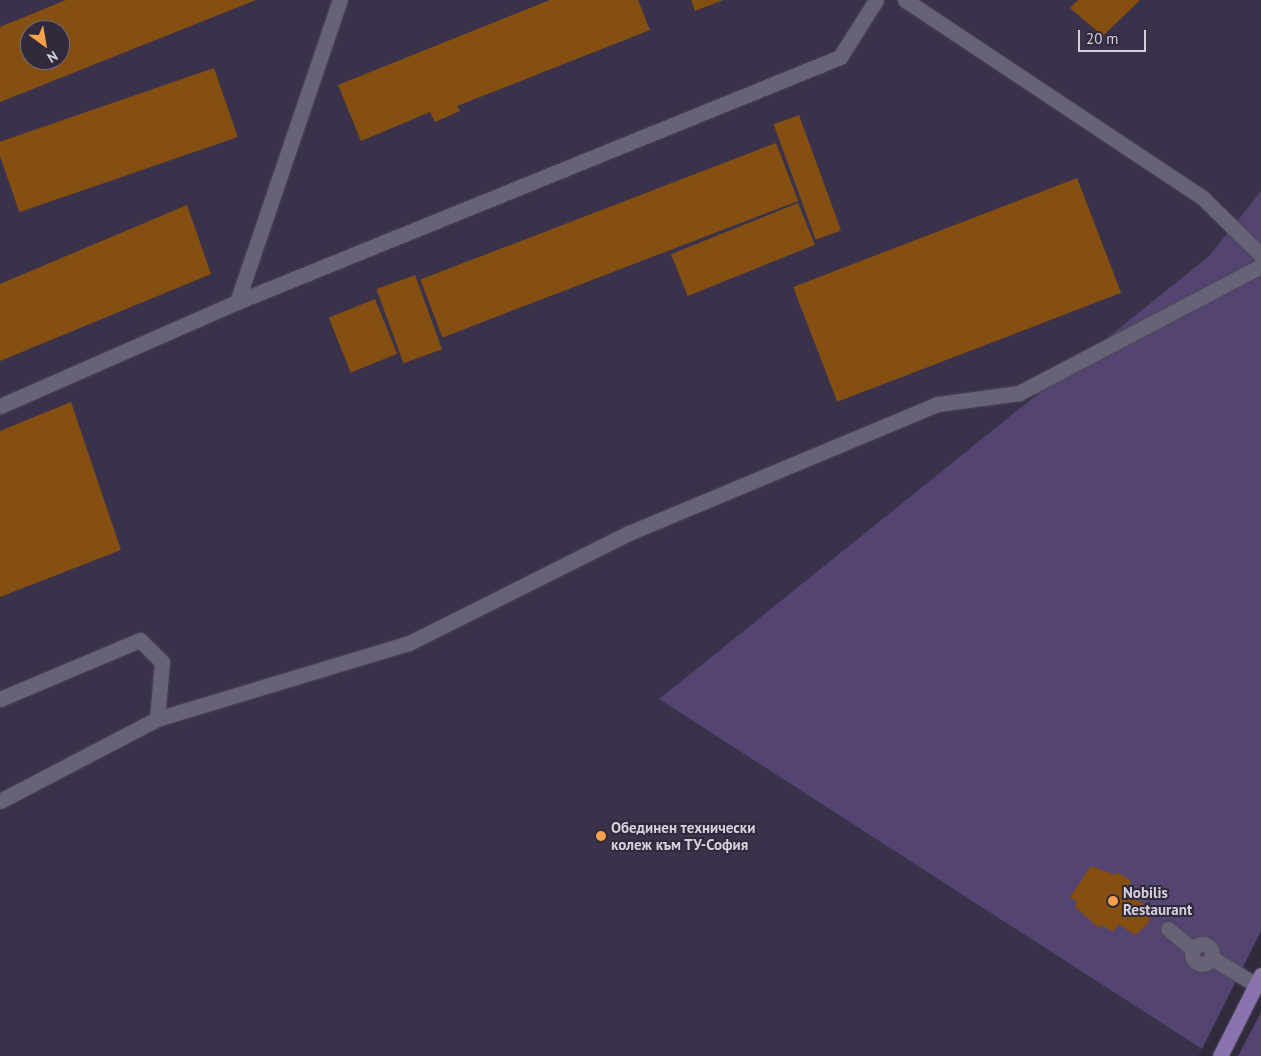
<!DOCTYPE html>
<meta charset="utf-8">
<style>
body{margin:0}
#map{position:relative;width:1261px;height:1056px;overflow:hidden;background:#302a3c;font-family:"PT Sans",sans-serif}
div>[style]{position:absolute}
[style*='--x']{left:calc(var(--x)*1px);top:calc(var(--y)*1px);width:calc(var(--w)*1px);rotate:calc(var(--a)*1deg)}
.built>*{inset:0;background:#3a324a}
.green>*{inset:0;background:#544471}
.building>*{inset:0;background:#854f12;transform-origin:0 0}
.roads{filter:drop-shadow(0 0 1px #4d4756) drop-shadow(0 0 1px #4d4756)}
.minor>*{height:15px;margin:-7.5px;padding:0 7.5px;transform-origin:7.5px;border-radius:7.5px;background:#686276}
.minor>.ring{margin:-7.5px;padding:0;box-sizing:content-box;background:none;border:15px solid #686276;border-radius:50%}
.major>*{height:15px;margin:-7.5px;padding:0 7.5px;transform-origin:7.5px;border-radius:7.5px;background:#8a74b0}
.dots>*{width:14px;height:14px;translate:-50% -50%;box-sizing:border-box;border:2px solid #302a3c;border-radius:50%}
span{translate:-50% -50%;white-space:nowrap;text-align:center;line-height:1.15;-webkit-text-stroke:4px #302a3c;paint-order:stroke}
.poi-label{font-size:15px;color:#d4d0dc;font-weight:700}
.left{translate:0 -50%;text-align:left}
.north{position:absolute;left:20px;top:20px;width:50px;height:50px;box-sizing:border-box;background:#302a3c;border:1px solid #726c7c;border-radius:50%;rotate:148deg;font-size:14px;font-weight:700;line-height:20px;text-align:center;color:#d4d0dc}
.north::after{content:'';display:block;margin:auto;width:18px;height:22px;background:#f7a149;clip-path:polygon(50% 0,100% 100%,50% 72%,0 100%)}
.scale{position:absolute;left:1078px;top:30px;width:68px;height:22px;box-sizing:border-box;border:2px solid #d4d0dc;border-top:0;padding-left:6px;font-size:15px;line-height:18px;white-space:nowrap;color:#d4d0dc;-webkit-text-stroke:4px #302a3c;paint-order:stroke}
</style>
<div id="map">
<div class="built">
<div style="clip-path:polygon(evenodd,0 0,1261px 0,1261px 191px,1209px 256px,659px 699px,1202px 1049px,1198px 1056px,0 1056px,0 0,30px 30px,60px 30px,60px 60px,30px 60px,30px 30px)"></div>
</div>
<div class="green">
<div style="clip-path:polygon(1261px 191px,1261px 931px,1202px 1049px,659px 699px,1209px 256px)"></div>
<div style="clip-path:polygon(1261px 1012px,1261px 1056px,1238px 1056px)"></div>
</div>
<div class="building">
<div style="clip-path:polygon(evenodd,66px 0,256px 0,0 102px,0 27px,66px 0,30px 30px,60px 30px,60px 60px,30px 60px,30px 30px)"></div>
<div style="clip-path:polygon(550px 0,638px 0,650px 30px,457px 106px,460px 111px,435px 122px,430px 112px,361px 141px,338px 85px)"></div>
<div style="clip-path:polygon(691px 0,723px 0,695px 11px)"></div>
<div style="clip-path:polygon(1078px 0,1140px 0,1103px 36px,1070px 8px)"></div>
<div style="left:214px;top:68px;width:73px;height:231px;rotate:71deg"></div>
<div style="left:799px;top:115px;width:123px;height:27px;rotate:70deg"></div>
<div style="left:776px;top:143px;width:62px;height:381px;rotate:69deg"></div>
<div style="left:1077px;top:178px;width:123px;height:304px;rotate:69deg"></div>
<div style="left:798px;top:203px;width:45px;height:137px;rotate:68deg"></div>
<div style="clip-path:polygon(187px 205px,211px 274px,0 361px,0 284px)"></div>
<div style="left:415px;top:275px;width:79px;height:41px;rotate:70deg"></div>
<div style="left:375px;top:299px;width:59px;height:50px;rotate:68deg"></div>
<div style="clip-path:polygon(71px 402px,121px 550px,0 597px,0 431px)"></div>
<div style="clip-path:polygon(1091px 866px,1115px 875px,1117px 872px,1131px 881px,1129px 885px,1141px 893px,1137px 900px,1153px 910px,1147px 925px,1135px 935px,1119px 924px,1113px 932px,1102px 925px,1099px 928px,1075px 907px,1077px 902px,1070px 897px)"></div>
</div>
<div class="roads">
<div class="minor">
<div style="--x:905;--y:0;--w:358;--a:33.6"></div>
<div style="--x:1203;--y:198;--w:81;--a:44.5"></div>
<div style="--x:237;--y:302;--w:319;--a:-71.2"></div>
<div style="--x:0;--y:406;--w:259;--a:-23.7"></div>
<div style="--x:237;--y:302;--w:651;--a:-22.11"></div>
<div style="--x:840;--y:57;--w:67;--a:-57.7"></div>
<div style="--x:0;--y:699;--w:152;--a:-22.9"></div>
<div style="--x:140;--y:640;--w:31;--a:45"></div>
<div style="--x:162;--y:662;--w:57;--a:95"></div>
<div style="--x:0;--y:801;--w:177;--a:-27.6"></div>
<div style="--x:157;--y:719;--w:263;--a:-16.8"></div>
<div style="--x:409;--y:643;--w:246;--a:-26.6"></div>
<div style="--x:629;--y:533;--w:335;--a:-22.7"></div>
<div style="--x:938;--y:404;--w:82;--a:-7.7"></div>
<div style="--x:1019;--y:393;--w:273;--a:-27.7"></div>
<div style="--x:1168;--y:929;--w:32;--a:39"></div>
<div class="ring" style="left:1192px;top:944px;width:5px;height:5px"></div>
<div style="--x:1212;--y:958;--w:52;--a:31.5"></div>
</div>
<div class="major">
<div style="--x:1220;--y:1056;--w:91;--a:-63.2"></div>
</div>
</div>
<div class="dots">
<div style="left:601px;top:836px;background:#f7a149"></div>
<div style="left:1113px;top:901px;background:#f7a149"></div>
</div>
<div class="poi-label">
<span class="left" style="left:611px;top:836px">Обединен технически<br>колеж към ТУ-София</span>
<span class="left" style="left:1123px;top:901px">Nobilis<br>Restaurant</span>
</div>
<div class="north">N</div>
<div class="scale">20 m</div>
</div>
